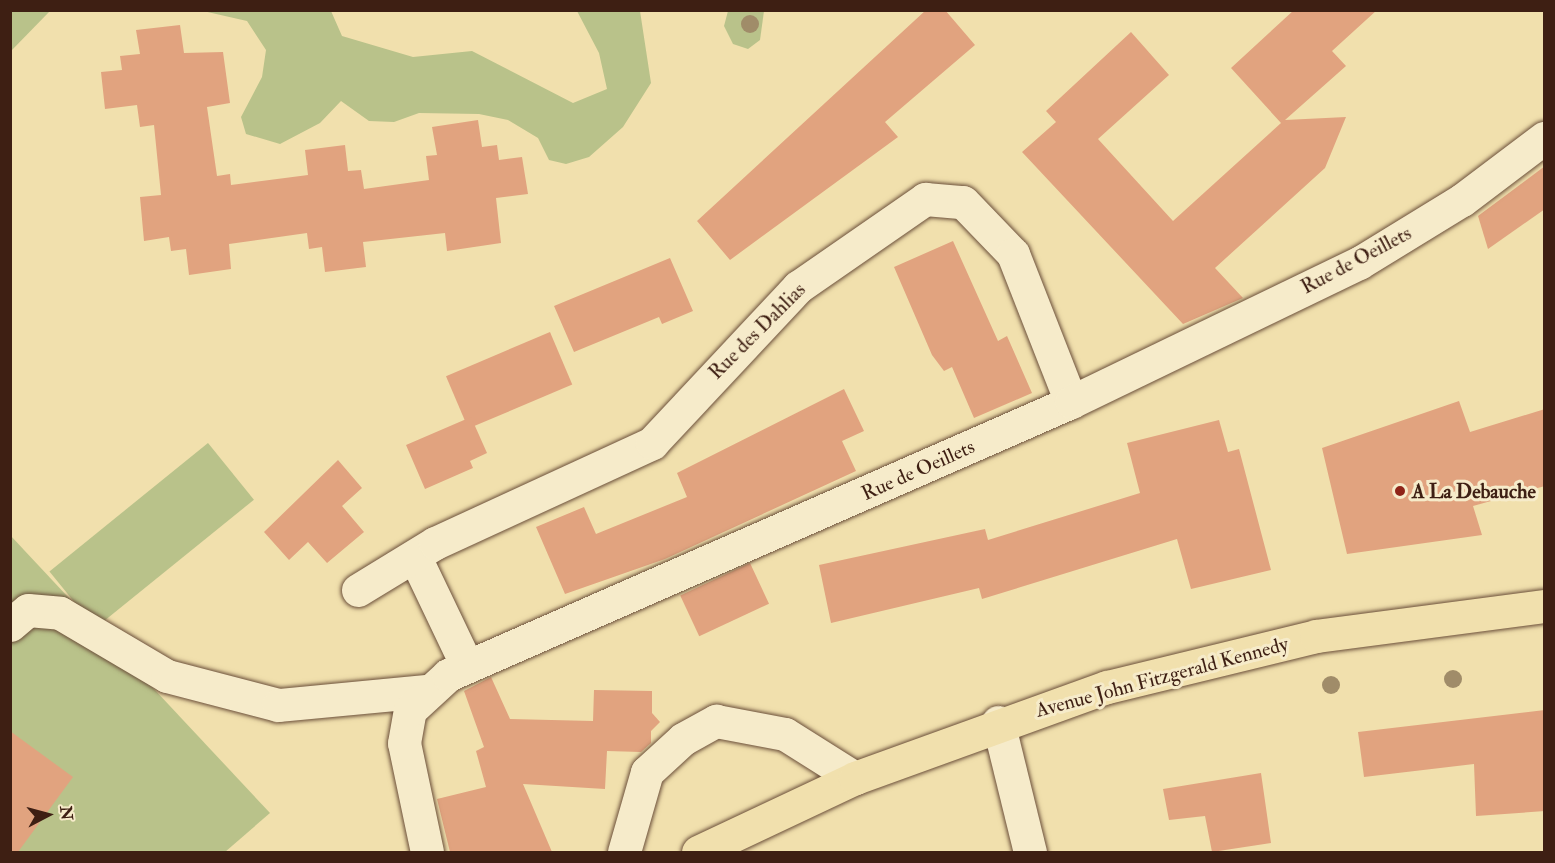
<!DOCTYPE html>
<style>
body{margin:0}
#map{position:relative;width:1555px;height:863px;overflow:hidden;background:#f1e0ad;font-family:"IM FELL Double Pica",serif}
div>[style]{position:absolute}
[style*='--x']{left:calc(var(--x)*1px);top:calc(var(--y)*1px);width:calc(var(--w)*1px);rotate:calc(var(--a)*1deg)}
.green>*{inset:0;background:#b9c28a;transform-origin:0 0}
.building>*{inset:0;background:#e1a37f;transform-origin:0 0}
.roads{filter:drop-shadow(0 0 2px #6b4f3a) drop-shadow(0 0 2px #6b4f3a)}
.minor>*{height:33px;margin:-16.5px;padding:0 16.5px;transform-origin:16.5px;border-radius:16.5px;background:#f6ebca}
.major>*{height:33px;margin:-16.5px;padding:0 16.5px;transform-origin:16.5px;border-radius:16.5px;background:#f1e0ad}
.trees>*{width:18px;height:18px;margin:-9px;border-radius:50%;background:#a08c69}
.dots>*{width:16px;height:16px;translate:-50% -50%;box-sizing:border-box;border:3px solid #f6ebca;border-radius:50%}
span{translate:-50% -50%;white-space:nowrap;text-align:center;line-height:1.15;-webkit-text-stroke:6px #f6ebca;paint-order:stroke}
.street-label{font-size:20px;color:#3e1f13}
.poi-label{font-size:20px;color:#3e1f13;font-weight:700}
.left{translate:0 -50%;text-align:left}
.frame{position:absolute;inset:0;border:12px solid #3e1f13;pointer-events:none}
.north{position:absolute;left:18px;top:785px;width:60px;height:60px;-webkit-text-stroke:4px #f6ebca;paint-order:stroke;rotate:84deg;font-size:16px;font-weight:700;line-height:24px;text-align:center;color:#3e1f13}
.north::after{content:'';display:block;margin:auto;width:21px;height:27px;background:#3e1f13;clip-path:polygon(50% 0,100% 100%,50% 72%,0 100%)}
</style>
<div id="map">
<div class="green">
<div style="clip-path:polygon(11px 10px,50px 11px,11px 51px,10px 11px)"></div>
<div style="clip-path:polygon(203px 11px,331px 11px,342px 36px,413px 57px,472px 51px,573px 103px,607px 89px,599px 53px,577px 11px,640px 11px,651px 83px,623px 127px,589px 157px,566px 164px,549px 160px,538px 138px,508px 120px,479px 114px,419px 113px,394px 122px,369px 121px,341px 101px,320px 123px,280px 144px,246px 134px,241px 117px,262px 77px,266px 50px,247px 21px)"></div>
<div style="clip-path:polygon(728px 11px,764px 11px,760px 40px,748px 49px,733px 44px,724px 26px)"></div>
<div style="left:208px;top:443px;width:73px;height:204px;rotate:51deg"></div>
<div style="clip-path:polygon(10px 535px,270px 813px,225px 852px,11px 852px)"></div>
</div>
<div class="building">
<div style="clip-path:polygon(926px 10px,945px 10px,975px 45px,885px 122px,898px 137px,730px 260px,697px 221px)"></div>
<div style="clip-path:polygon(1294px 10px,1377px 10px,1332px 51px,1346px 66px,1285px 120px,1346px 117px,1325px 168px,1215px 268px,1243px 298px,1183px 324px,1022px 152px,1056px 122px,1046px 111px,1131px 32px,1169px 75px,1098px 139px,1173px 221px,1281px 123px,1231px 68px)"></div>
<div style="clip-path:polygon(180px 25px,184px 53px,223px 52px,230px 103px,207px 107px,217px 176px,230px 174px,231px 185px,308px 175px,305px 150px,345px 145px,348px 171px,361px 170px,364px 189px,429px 180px,426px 156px,437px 155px,432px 127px,478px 120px,482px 147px,497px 145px,499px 160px,522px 157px,528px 194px,496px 198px,501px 243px,447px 251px,445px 233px,363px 242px,366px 267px,325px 272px,322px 247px,309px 249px,307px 233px,229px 244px,231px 269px,189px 275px,186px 249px,171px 251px,169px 237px,144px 241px,140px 197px,161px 195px,154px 125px,140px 127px,137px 105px,105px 109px,101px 72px,122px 70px,120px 56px,140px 54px,136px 30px)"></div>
<div style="clip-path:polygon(1545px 166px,1545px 209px,1488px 249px,1478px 216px)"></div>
<div style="clip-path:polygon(953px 241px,998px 341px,1007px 336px,1032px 393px,974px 418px,952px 367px,944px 371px,932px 355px,894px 267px)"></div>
<div style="clip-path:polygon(670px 258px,693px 311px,662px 324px,659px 317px,574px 352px,554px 306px)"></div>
<div style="left:550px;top:332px;width:57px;height:113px;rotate:67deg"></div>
<div style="clip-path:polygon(844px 389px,864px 431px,842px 441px,856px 471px,665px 559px,565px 594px,536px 527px,584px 507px,596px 534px,687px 497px,677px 473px)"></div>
<div style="clip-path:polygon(1459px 401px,1470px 432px,1545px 409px,1545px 486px,1473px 506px,1482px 535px,1347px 554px,1322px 448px)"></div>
<div style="clip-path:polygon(471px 417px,487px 453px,470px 461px,473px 468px,425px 489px,406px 445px)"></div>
<div style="clip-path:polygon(1219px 420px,1228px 452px,1239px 449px,1271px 570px,1191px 589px,1177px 539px,982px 599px,979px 588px,831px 623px,819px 565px,985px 529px,988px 540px,1140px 493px,1127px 443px)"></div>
<div style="clip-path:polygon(338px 460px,362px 488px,342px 506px,364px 532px,327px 563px,308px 542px,289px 560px,264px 532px)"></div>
<div style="left:750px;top:563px;width:45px;height:77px;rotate:65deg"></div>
<div style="clip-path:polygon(491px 677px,510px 719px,593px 721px,594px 690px,652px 691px,652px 713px,660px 722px,651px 731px,651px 743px,641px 752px,607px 751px,605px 789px,523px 784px,552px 852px,450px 852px,437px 799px,486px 787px,476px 751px,484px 747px,464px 691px)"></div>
<div style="clip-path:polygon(1545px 710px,1545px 811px,1476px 816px,1474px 764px,1364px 777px,1358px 732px)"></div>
<div style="clip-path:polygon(10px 731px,73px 777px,18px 852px,10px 852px)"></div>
<div style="clip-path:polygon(1261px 773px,1271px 843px,1212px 852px,1205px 816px,1169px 820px,1163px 789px)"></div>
</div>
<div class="roads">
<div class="minor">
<div style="--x:415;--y:557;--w:121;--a:64.5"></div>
<div style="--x:358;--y:590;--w:90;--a:-31.4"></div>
<div style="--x:435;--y:543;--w:239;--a:-24.7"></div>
<div style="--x:652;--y:443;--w:214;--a:-46.9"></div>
<div style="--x:798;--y:287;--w:155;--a:-34.7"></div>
<div style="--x:925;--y:199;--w:38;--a:5"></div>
<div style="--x:963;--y:202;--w:72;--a:46.1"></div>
<div style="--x:1013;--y:254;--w:159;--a:68.6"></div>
<div style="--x:10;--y:625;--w:23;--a:-40"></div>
<div style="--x:28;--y:610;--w:32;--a:5"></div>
<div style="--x:60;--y:613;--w:124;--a:30.5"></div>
<div style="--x:167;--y:676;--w:115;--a:14.6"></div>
<div style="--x:278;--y:705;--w:148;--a:-5.4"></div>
<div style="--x:998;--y:722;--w:134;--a:76.2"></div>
<div style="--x:427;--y:852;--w:111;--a:-101.9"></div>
<div style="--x:404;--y:743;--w:34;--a:-80"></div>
<div style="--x:410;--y:710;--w:52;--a:-42.6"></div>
<div style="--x:448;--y:675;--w:680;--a:-23.66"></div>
<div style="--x:1071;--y:402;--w:320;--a:-25.8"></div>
<div style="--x:1359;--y:263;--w:121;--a:-31.5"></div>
<div style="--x:1462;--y:200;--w:103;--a:-37.1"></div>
<div style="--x:624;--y:852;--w:83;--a:-74"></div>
<div style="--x:647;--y:772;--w:49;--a:-42.5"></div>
<div style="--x:683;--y:739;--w:38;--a:-29"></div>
<div style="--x:716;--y:721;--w:70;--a:10.7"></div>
<div style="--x:785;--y:734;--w:83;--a:32.2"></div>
</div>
<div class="major">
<div style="--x:698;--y:852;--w:174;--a:-25.2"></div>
<div style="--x:855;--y:778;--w:268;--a:-19.9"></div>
<div style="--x:1107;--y:687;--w:215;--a:-13.7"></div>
<div style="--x:1316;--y:636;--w:230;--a:-7.5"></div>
</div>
</div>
<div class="trees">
<div style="left:750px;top:24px"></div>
<div style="left:1453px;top:679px"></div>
<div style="left:1331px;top:685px"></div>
</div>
<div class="dots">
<div style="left:1400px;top:491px;background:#8f2418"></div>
</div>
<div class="street-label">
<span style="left:1356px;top:260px;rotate:-28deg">Rue de Oeillets</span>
<span style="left:757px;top:331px;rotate:-45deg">Rue des Dahlias</span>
<span style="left:918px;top:470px;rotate:-24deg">Rue de Oeillets</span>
<span style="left:1162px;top:677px;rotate:-15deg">Avenue John Fitzgerald Kennedy</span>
</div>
<div class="poi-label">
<span class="left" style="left:1412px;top:491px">A La Debauche</span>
</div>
<div class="frame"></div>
<div class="north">N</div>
</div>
